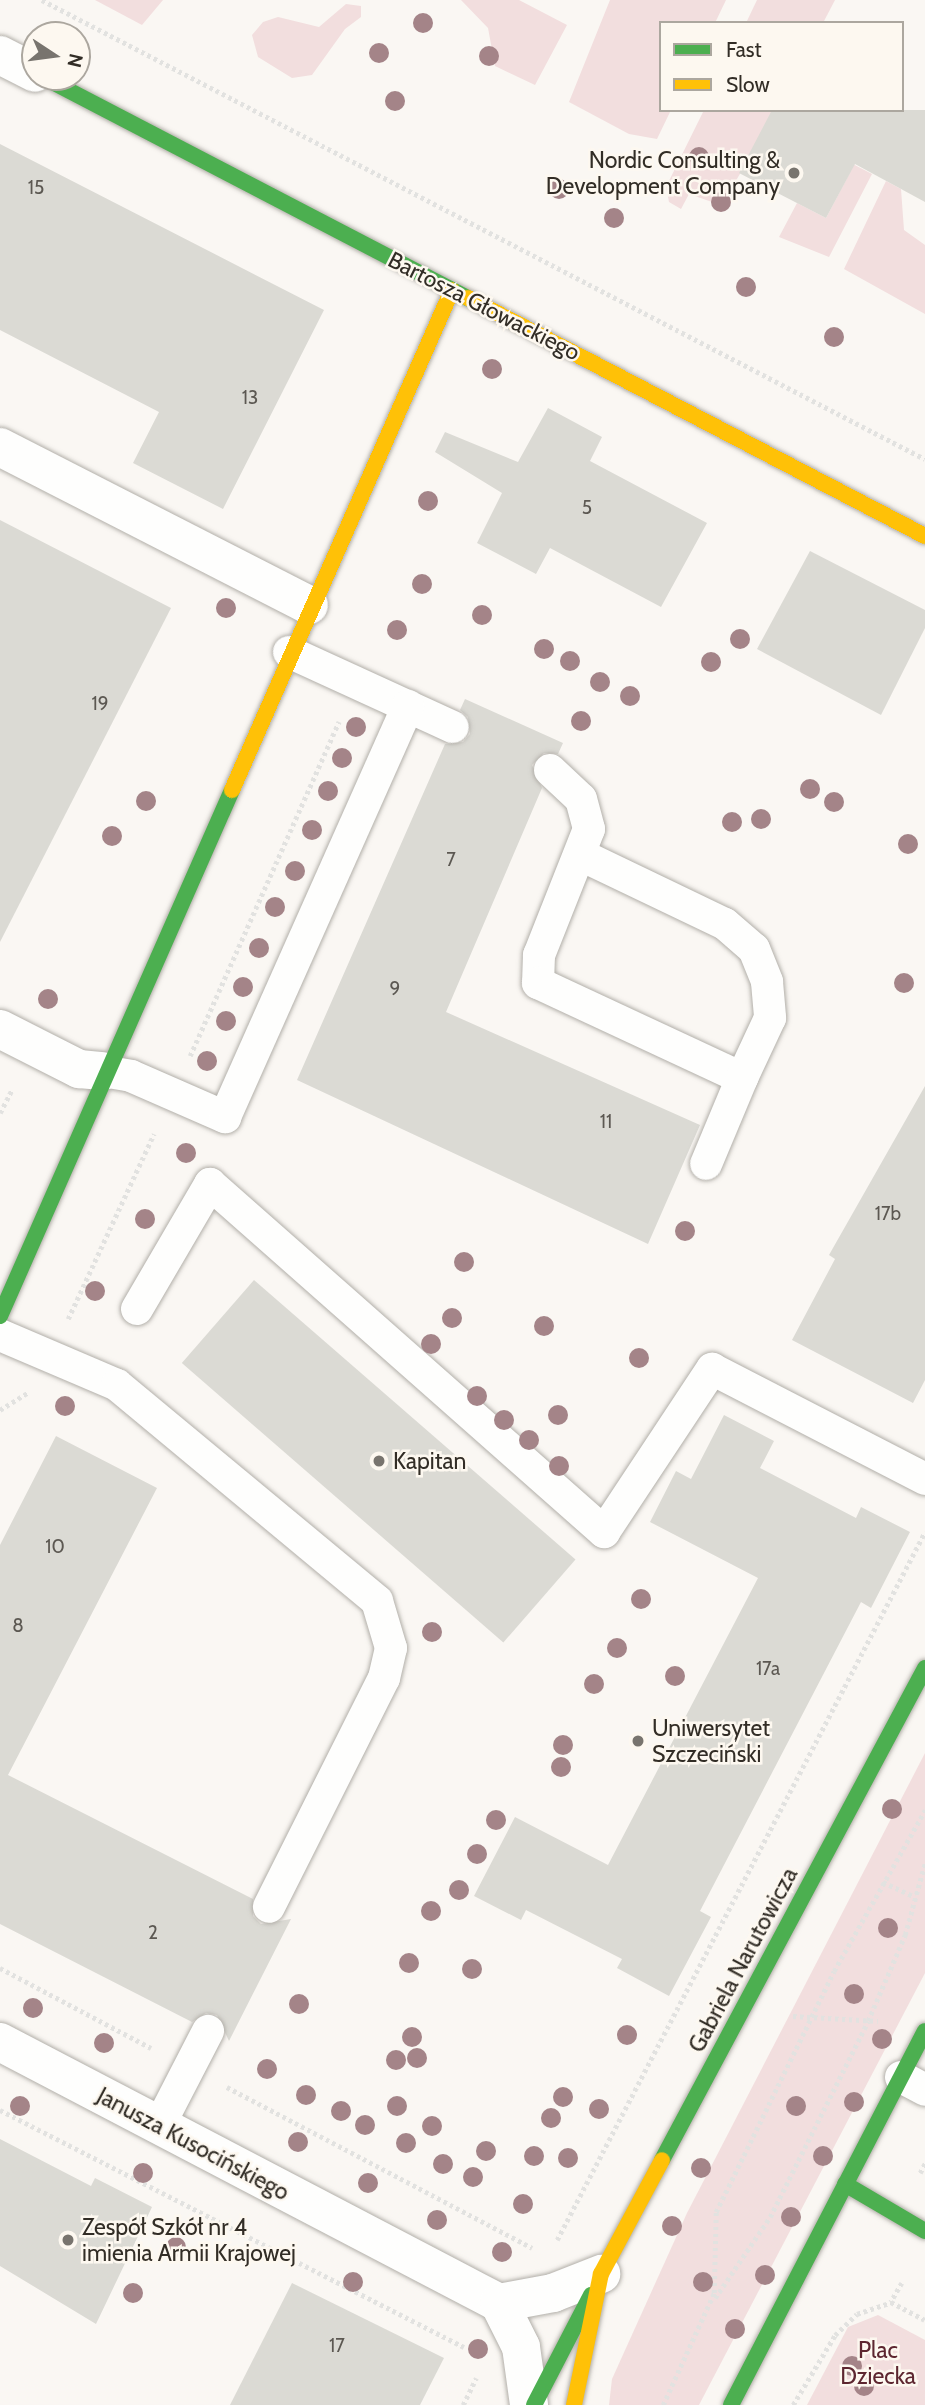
<!DOCTYPE html>
<meta charset="utf-8">
<style>
body{margin:0}
#map{position:relative;width:925px;height:2405px;overflow:hidden;background:#faf7f3;font-family:Cabin,sans-serif}
div>[style]{position:absolute}
[style*='--x']{left:calc(var(--x)*1px);top:calc(var(--y)*1px);width:calc(var(--w)*1px);rotate:calc(var(--a)*1deg)}
.green>*{inset:0;background:#f2dede}
.building>*{inset:0;background:#dbdad4;transform-origin:0 0}
.path>*{height:4.5px;margin-top:-2.25px;transform-origin:0;background:repeating-linear-gradient(90deg,#e2e2e0 0 3.5px,transparent 0 7px)}
.roads{filter:drop-shadow(0 0 2px #b2afa9) drop-shadow(0 0 2px #b2afa9)}
.lane>*{height:32px;margin:-16px;padding:0 16px;transform-origin:16px;border-radius:16px;background:#fefefd}
.street>*{height:38px;margin:-19px;padding:0 19px;transform-origin:19px;border-radius:19px;background:#fefefd}
.fast>*{height:16px;margin:-8px;padding:0 8px;transform-origin:8px;border-radius:8px;background:#4caf50}
.slow>*{height:16px;margin:-8px;padding:0 8px;transform-origin:8px;border-radius:8px;background:#ffc107}
.trees>*{width:20px;height:20px;margin:-10px;border-radius:50%;background:#a48488}
.dots>*{width:19px;height:19px;translate:-50% -50%;box-sizing:border-box;border:4px solid #fdf8f0;border-radius:50%}
span{translate:-50% -50%;white-space:nowrap;text-align:center;line-height:1.15;-webkit-text-stroke:5px #fdf8f0;paint-order:stroke}
.number-label{font-size:19px;color:#5c5852}
.number-label span{-webkit-text-stroke-width:0}
.poi-label{font-size:23px;color:#322d26}
.right{translate:-100% -50%;text-align:right}
.left{translate:0 -50%;text-align:left}
.street-label{font-size:23px;color:#322d26}
.park-label{font-size:23px;color:#5d2630}
.legend{position:absolute;left:659px;top:21px;width:245px;height:91px;box-sizing:border-box;background:#fdf8f0;border:2px solid #aca79f;margin:0;padding:9px 12px;list-style:none;font-size:21px;color:#322d26}
.legend li{display:flex;align-items:center;gap:14px;height:35px}
.legend b{width:35px;border:2px solid #aca79f}
.north{position:absolute;left:21px;top:21px;width:70px;height:70px;box-sizing:border-box;background:#fdf8f0;border:2px solid #aca79f;border-radius:50%;rotate:103deg;font-size:19px;font-weight:700;line-height:28px;text-align:center;color:#322d26}
.north::after{content:'';display:block;margin:auto;width:24px;height:32px;background:#78746e;clip-path:polygon(50% 0,100% 100%,50% 72%,0 100%)}
</style>
<div id="map">
<div class="green">
<div style="clip-path:polygon(95px 0,163px 0,142px 25px)"></div>
<div style="clip-path:polygon(461px 0,519px 0,567px 25px,535px 85px,495px 66px,488px 28px)"></div>
<div style="clip-path:polygon(610px 0,726px 0,715px 23px,661px 23px,661px 110px,671px 110px,657px 139px,629px 134px,569px 102px)"></div>
<div style="clip-path:polygon(757px 0,835px 0,823px 23px,746px 23px)"></div>
<div style="clip-path:polygon(346px 4px,361px 6px,361px 17px,345px 29px,312px 75px,292px 78px,258px 57px,252px 35px,263px 22px,278px 17px,319px 27px)"></div>
<div style="clip-path:polygon(704px 110px,778px 110px,728px 194px,712px 202px,689px 194px,681px 209px,669px 202px,666px 187px)"></div>
<div style="clip-path:polygon(849px 162px,872px 174px,829px 257px,779px 237px,797px 203px,826px 218px,853px 167px)"></div>
<div style="clip-path:polygon(886px 181px,901px 189px,904px 230px,925px 245px,925px 314px,844px 269px)"></div>
<div style="clip-path:polygon(925px 1753px,925px 1973px,699px 2405px,609px 2405px,612px 2379px,687px 2213px)"></div>
<div style="clip-path:polygon(878px 2315px,925px 2340px,925px 2405px,807px 2405px,848px 2327px)"></div>
</div>
<div class="building">
<div style="clip-path:polygon(772px 110px,925px 110px,925px 202px,855px 164px,826px 218px,739px 173px)"></div>
<div style="clip-path:polygon(0 144px,324px 310px,223px 509px,133px 463px,159px 412px,0 330px)"></div>
<div style="clip-path:polygon(548px 408px,602px 437px,590px 461px,707px 523px,661px 607px,550px 548px,536px 574px,477px 543px,502px 493px,435px 452px,445px 432px,518px 462px)"></div>
<div style="clip-path:polygon(0 520px,171px 608px,0 942px)"></div>
<div style="clip-path:polygon(810px 551px,925px 610px,925px 628px,881px 715px,757px 649px)"></div>
<div style="clip-path:polygon(465px 699px,563px 743px,558px 754px,544px 753px,532px 765px,542px 788px,446px 1012px,700px 1125px,648px 1244px,297px 1080px,445px 744px,463px 742px,470px 734px,468px 717px,460px 710px)"></div>
<div style="clip-path:polygon(925px 1086px,925px 1380px,913px 1403px,792px 1340px,835px 1259px,829px 1255px)"></div>
<div style="left:254px;top:1280px;width:426px;height:110px;rotate:41deg"></div>
<div style="clip-path:polygon(724px 1415px,774px 1441px,760px 1468px,856px 1518px,861px 1507px,910px 1532px,871px 1608px,861px 1602px,700px 1911px,711px 1917px,669px 1996px,617px 1968px,622px 1959px,526px 1910px,521px 1920px,474px 1896px,515px 1817px,608px 1865px,758px 1578px,650px 1522px,676px 1471px,691px 1479px)"></div>
<div style="clip-path:polygon(56px 1436px,157px 1488px,8px 1775px,253px 1899px,253px 1916px,261px 1924px,291px 1919px,229px 2041px,217px 2015px,206px 2013px,192px 2022px,0 1924px,0 1545px)"></div>
<div style="clip-path:polygon(0 2139px,91px 2186px,95px 2178px,152px 2207px,96px 2324px,0 2266px)"></div>
<div style="clip-path:polygon(292px 2283px,444px 2358px,420px 2405px,230px 2405px)"></div>
</div>
<div class="path">
<div style="--x:42;--y:0;--w:995;--a:27.47"></div>
<div style="--x:190;--y:1056;--w:366;--a:-66"></div>
<div style="--x:0;--y:1113;--w:27;--a:-63"></div>
<div style="--x:68;--y:1319;--w:204;--a:-65.1"></div>
<div style="--x:0;--y:1410;--w:32;--a:-32"></div>
<div style="--x:883;--y:1882;--w:35;--a:25"></div>
<div style="--x:0;--y:1968;--w:171;--a:27.9"></div>
<div style="--x:793;--y:2016;--w:85;--a:3.4"></div>
<div style="--x:227;--y:2087;--w:345;--a:27.8"></div>
<div style="--x:0;--y:2110;--w:521;--a:27.06"></div>
<div style="--x:920;--y:2173;--w:11;--a:-63"></div>
<div style="--x:557;--y:2240;--w:798;--a:-62.54"></div>
<div style="--x:902;--y:2283;--w:22;--a:120"></div>
<div style="--x:891;--y:2302;--w:38;--a:28"></div>
<div style="--x:715;--y:2298;--w:98;--a:-55.8"></div>
<div style="--x:770;--y:2217;--w:219;--a:-63.4"></div>
<div style="--x:868;--y:2021;--w:94;--a:-66.7"></div>
<div style="--x:905;--y:1935;--w:75;--a:-74.5"></div>
<div style="--x:463;--y:2405;--w:30;--a:-64"></div>
<div style="--x:663;--y:2405;--w:123;--a:-65.5"></div>
<div style="--x:714;--y:2293;--w:81;--a:-88.6"></div>
<div style="--x:716;--y:2212;--w:268;--a:-63.9"></div>
<div style="--x:834;--y:1971;--w:185;--a:-60.5"></div>
<div style="--x:793;--y:2405;--w:82;--a:-59"></div>
<div style="--x:835;--y:2335;--w:30;--a:-44"></div>
<div style="--x:857;--y:2314;--w:36;--a:-19"></div>
</div>
<div class="roads">
<div class="lane">
<div style="--x:289;--y:652;--w:180;--a:24.6"></div>
<div style="--x:550;--y:770;--w:42;--a:43.1"></div>
<div style="--x:581;--y:799;--w:31;--a:75"></div>
<div style="--x:589;--y:829;--w:136;--a:111.6"></div>
<div style="--x:539;--y:955;--w:28;--a:92"></div>
<div style="--x:538;--y:983;--w:225;--a:25"></div>
<div style="--x:742;--y:1078;--w:93;--a:112.7"></div>
<div style="--x:583;--y:856;--w:157;--a:25.6"></div>
<div style="--x:725;--y:924;--w:38;--a:41"></div>
<div style="--x:754;--y:949;--w:35;--a:68"></div>
<div style="--x:767;--y:982;--w:36;--a:85"></div>
<div style="--x:770;--y:1018;--w:66;--a:115"></div>
<div style="--x:103;--y:1071;--w:28;--a:10"></div>
<div style="--x:131;--y:1076;--w:103;--a:23.6"></div>
<div style="--x:225;--y:1117;--w:450;--a:-66"></div>
<div style="--x:137;--y:1309;--w:145;--a:-59.7"></div>
<div style="--x:210;--y:1184;--w:526;--a:41.45"></div>
<div style="--x:604;--y:1532;--w:196;--a:-56.5"></div>
<div style="--x:712;--y:1369;--w:240;--a:27.3"></div>
<div style="--x:0;--y:1335;--w:127;--a:23.1"></div>
<div style="--x:117;--y:1385;--w:338;--a:39.7"></div>
<div style="--x:377;--y:1601;--w:49;--a:73.4"></div>
<div style="--x:391;--y:1648;--w:31;--a:103"></div>
<div style="--x:384;--y:1678;--w:256;--a:116.7"></div>
<div style="--x:901;--y:2077;--w:27;--a:28"></div>
<div style="--x:159;--y:2126;--w:107;--a:-62.7"></div>
</div>
<div class="street">
<div style="--x:0;--y:55;--w:39;--a:27"></div>
<div style="--x:0;--y:447;--w:347;--a:27.1"></div>
<div style="--x:0;--y:1029;--w:89;--a:26.9"></div>
<div style="--x:79;--y:1069;--w:24;--a:5"></div>
<div style="--x:0;--y:2042;--w:563;--a:27.61"></div>
<div style="--x:499;--y:2303;--w:49;--a:63.4"></div>
<div style="--x:521;--y:2347;--w:59;--a:82.1"></div>
<div style="--x:499;--y:2303;--w:55;--a:-10.5"></div>
<div style="--x:553;--y:2293;--w:52;--a:-21.6"></div>
</div>
<div class="fast">
<div style="--x:43;--y:77;--w:479;--a:27.5"></div>
<div style="--x:0;--y:1316;--w:575;--a:-66.2"></div>
<div style="--x:662;--y:2160;--w:558;--a:-61.87"></div>
<div style="--x:845;--y:2184;--w:93;--a:30.4"></div>
<div style="--x:534;--y:2405;--w:124;--a:-62.6"></div>
<div style="--x:731;--y:2405;--w:421;--a:-62.6"></div>
</div>
<div class="slow">
<div style="--x:468;--y:298;--w:515;--a:27.51"></div>
<div style="--x:232;--y:790;--w:546;--a:-66.25"></div>
<div style="--x:574;--y:2405;--w:134;--a:-78.4"></div>
<div style="--x:601;--y:2274;--w:129;--a:-61.8"></div>
</div>
</div>
<div class="trees">
<div style="left:423px;top:23px"></div>
<div style="left:379px;top:53px"></div>
<div style="left:489px;top:56px"></div>
<div style="left:395px;top:101px"></div>
<div style="left:699px;top:157px"></div>
<div style="left:559px;top:189px"></div>
<div style="left:721px;top:202px"></div>
<div style="left:614px;top:218px"></div>
<div style="left:746px;top:287px"></div>
<div style="left:834px;top:337px"></div>
<div style="left:492px;top:369px"></div>
<div style="left:428px;top:501px"></div>
<div style="left:422px;top:584px"></div>
<div style="left:226px;top:608px"></div>
<div style="left:482px;top:615px"></div>
<div style="left:397px;top:630px"></div>
<div style="left:740px;top:639px"></div>
<div style="left:544px;top:649px"></div>
<div style="left:570px;top:661px"></div>
<div style="left:711px;top:662px"></div>
<div style="left:600px;top:682px"></div>
<div style="left:630px;top:696px"></div>
<div style="left:581px;top:721px"></div>
<div style="left:356px;top:727px"></div>
<div style="left:342px;top:758px"></div>
<div style="left:810px;top:789px"></div>
<div style="left:328px;top:791px"></div>
<div style="left:146px;top:801px"></div>
<div style="left:834px;top:802px"></div>
<div style="left:761px;top:819px"></div>
<div style="left:732px;top:822px"></div>
<div style="left:312px;top:830px"></div>
<div style="left:112px;top:836px"></div>
<div style="left:908px;top:844px"></div>
<div style="left:295px;top:871px"></div>
<div style="left:275px;top:907px"></div>
<div style="left:259px;top:948px"></div>
<div style="left:904px;top:983px"></div>
<div style="left:243px;top:987px"></div>
<div style="left:48px;top:999px"></div>
<div style="left:226px;top:1021px"></div>
<div style="left:207px;top:1061px"></div>
<div style="left:186px;top:1153px"></div>
<div style="left:145px;top:1219px"></div>
<div style="left:685px;top:1231px"></div>
<div style="left:464px;top:1262px"></div>
<div style="left:95px;top:1291px"></div>
<div style="left:452px;top:1318px"></div>
<div style="left:544px;top:1326px"></div>
<div style="left:431px;top:1344px"></div>
<div style="left:639px;top:1358px"></div>
<div style="left:477px;top:1396px"></div>
<div style="left:65px;top:1406px"></div>
<div style="left:558px;top:1415px"></div>
<div style="left:504px;top:1420px"></div>
<div style="left:529px;top:1440px"></div>
<div style="left:559px;top:1466px"></div>
<div style="left:641px;top:1599px"></div>
<div style="left:432px;top:1632px"></div>
<div style="left:617px;top:1648px"></div>
<div style="left:675px;top:1676px"></div>
<div style="left:594px;top:1684px"></div>
<div style="left:563px;top:1745px"></div>
<div style="left:561px;top:1767px"></div>
<div style="left:892px;top:1809px"></div>
<div style="left:496px;top:1820px"></div>
<div style="left:477px;top:1854px"></div>
<div style="left:459px;top:1890px"></div>
<div style="left:431px;top:1911px"></div>
<div style="left:888px;top:1928px"></div>
<div style="left:409px;top:1963px"></div>
<div style="left:472px;top:1969px"></div>
<div style="left:854px;top:1994px"></div>
<div style="left:299px;top:2004px"></div>
<div style="left:33px;top:2008px"></div>
<div style="left:627px;top:2035px"></div>
<div style="left:412px;top:2037px"></div>
<div style="left:882px;top:2039px"></div>
<div style="left:104px;top:2043px"></div>
<div style="left:417px;top:2058px"></div>
<div style="left:396px;top:2060px"></div>
<div style="left:267px;top:2069px"></div>
<div style="left:306px;top:2095px"></div>
<div style="left:563px;top:2097px"></div>
<div style="left:854px;top:2102px"></div>
<div style="left:20px;top:2106px"></div>
<div style="left:397px;top:2106px"></div>
<div style="left:796px;top:2106px"></div>
<div style="left:599px;top:2109px"></div>
<div style="left:341px;top:2111px"></div>
<div style="left:551px;top:2118px"></div>
<div style="left:365px;top:2125px"></div>
<div style="left:432px;top:2126px"></div>
<div style="left:298px;top:2142px"></div>
<div style="left:406px;top:2143px"></div>
<div style="left:486px;top:2151px"></div>
<div style="left:534px;top:2156px"></div>
<div style="left:823px;top:2156px"></div>
<div style="left:568px;top:2158px"></div>
<div style="left:443px;top:2164px"></div>
<div style="left:701px;top:2168px"></div>
<div style="left:143px;top:2173px"></div>
<div style="left:473px;top:2177px"></div>
<div style="left:368px;top:2183px"></div>
<div style="left:523px;top:2204px"></div>
<div style="left:791px;top:2217px"></div>
<div style="left:437px;top:2220px"></div>
<div style="left:672px;top:2226px"></div>
<div style="left:176px;top:2247px"></div>
<div style="left:502px;top:2252px"></div>
<div style="left:765px;top:2275px"></div>
<div style="left:353px;top:2282px"></div>
<div style="left:703px;top:2282px"></div>
<div style="left:133px;top:2293px"></div>
<div style="left:735px;top:2329px"></div>
<div style="left:478px;top:2349px"></div>
<div style="left:852px;top:2366px"></div>
<div style="left:864px;top:2386px"></div>
</div>
<div class="dots">
<div style="left:794px;top:173px;background:#78746e"></div>
<div style="left:379px;top:1461px;background:#78746e"></div>
<div style="left:638px;top:1741px;background:#78746e"></div>
<div style="left:68px;top:2240px;background:#78746e"></div>
</div>
<div class="number-label">
<span style="left:36px;top:188px">15</span>
<span style="left:250px;top:398px">13</span>
<span style="left:587px;top:508px">5</span>
<span style="left:100px;top:704px">19</span>
<span style="left:451px;top:860px">7</span>
<span style="left:395px;top:989px">9</span>
<span style="left:606px;top:1122px">11</span>
<span style="left:888px;top:1214px">17b</span>
<span style="left:55px;top:1547px">10</span>
<span style="left:18px;top:1626px">8</span>
<span style="left:768px;top:1669px">17a</span>
<span style="left:153px;top:1933px">2</span>
<span style="left:337px;top:2346px">17</span>
</div>
<div class="poi-label">
<span class="right" style="left:780px;top:173px">Nordic Consulting &amp;<br>Development Company</span>
<span class="left" style="left:393px;top:1461px">Kapitan</span>
<span class="left" style="left:652px;top:1741px">Uniwersytet<br>Szczeciński</span>
<span class="left" style="left:82px;top:2240px">Zespół Szkół nr 4<br>imienia Armii Krajowej</span>
</div>
<div class="street-label">
<span style="left:484px;top:306px;rotate:27deg">Bartosza Głowackiego</span>
<span style="left:743px;top:1960px;rotate:-62deg">Gabriela Narutowicza</span>
<span style="left:193px;top:2144px;rotate:28deg">Janusza Kusocińskiego</span>
</div>
<div class="park-label">
<span style="left:878px;top:2363px">Plac<br>Dziecka</span>
</div>
<ul class="legend">
<li><b style="height:9px;background:#4caf50"></b>Fast</li>
<li><b style="height:9px;background:#ffc107"></b>Slow</li>
</ul>
<div class="north">N</div>
</div>
